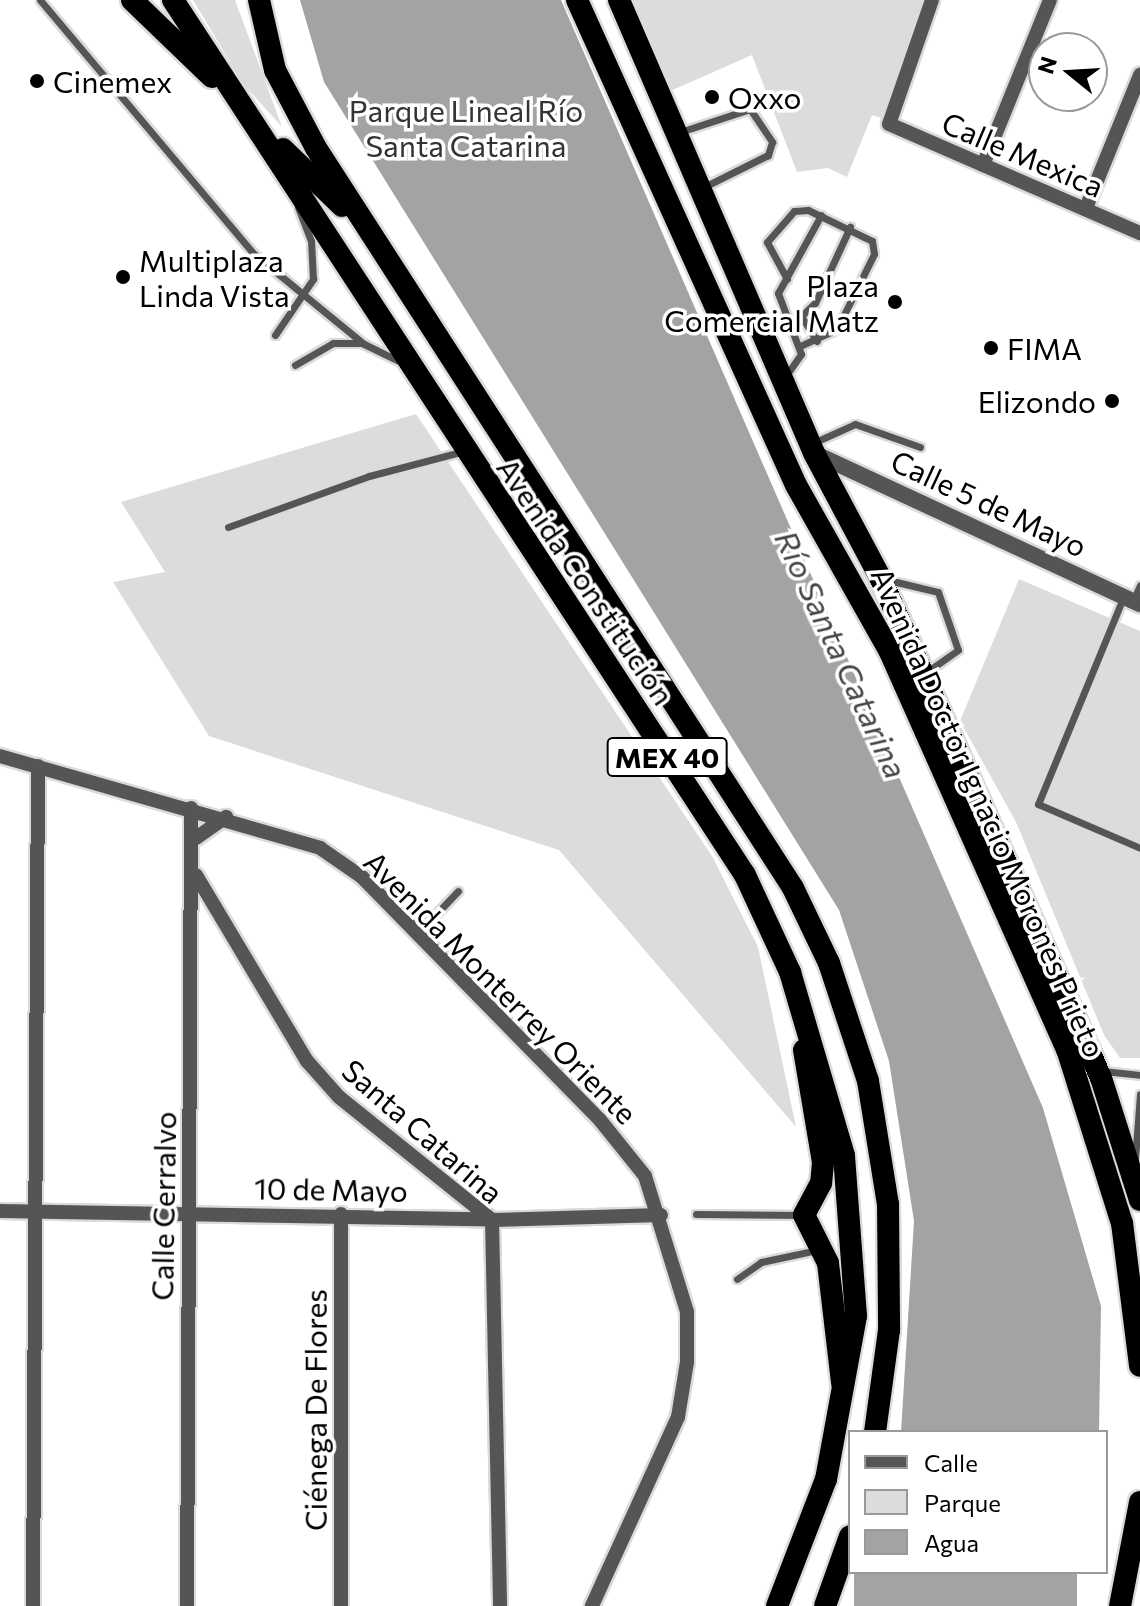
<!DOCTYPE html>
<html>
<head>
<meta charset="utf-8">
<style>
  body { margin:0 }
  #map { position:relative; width:1140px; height:1606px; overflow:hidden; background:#fff; font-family:Commissioner,sans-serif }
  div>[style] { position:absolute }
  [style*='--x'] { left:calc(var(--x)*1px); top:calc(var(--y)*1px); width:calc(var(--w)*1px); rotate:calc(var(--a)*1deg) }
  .green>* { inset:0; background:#dcdcdc }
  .water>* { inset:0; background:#a3a3a3; transform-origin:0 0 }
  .roads { filter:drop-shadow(2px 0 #dbdbdb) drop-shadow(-2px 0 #dbdbdb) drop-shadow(0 2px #dbdbdb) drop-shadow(0 -2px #dbdbdb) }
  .service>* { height:7px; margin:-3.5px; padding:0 3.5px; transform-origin:3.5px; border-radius:3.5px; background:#555 }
  .minor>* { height:14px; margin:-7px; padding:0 7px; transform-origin:7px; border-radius:7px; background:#555 }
  .tertiary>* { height:16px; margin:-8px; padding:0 8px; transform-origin:8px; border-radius:8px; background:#555 }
  .trunk>* { height:22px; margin:-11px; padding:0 11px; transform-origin:11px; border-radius:11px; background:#000 }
  .dots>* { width:22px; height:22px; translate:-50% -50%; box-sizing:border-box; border:4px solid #fff; border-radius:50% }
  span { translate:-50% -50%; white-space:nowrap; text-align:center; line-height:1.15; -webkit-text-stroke:7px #fff; paint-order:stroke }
  .shield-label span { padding:2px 6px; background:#fff; border:2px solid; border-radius:6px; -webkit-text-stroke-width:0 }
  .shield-label { font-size:28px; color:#000; font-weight:700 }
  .poi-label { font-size:30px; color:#000 }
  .left { translate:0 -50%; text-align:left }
  .right { translate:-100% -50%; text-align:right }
  .park-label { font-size:30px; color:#333 }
  .street-label { font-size:30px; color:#000 }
  .water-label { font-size:32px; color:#444; font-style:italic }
  .legend { position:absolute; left:848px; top:1430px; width:260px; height:144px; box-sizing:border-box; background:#fff; border:2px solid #999; margin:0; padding:10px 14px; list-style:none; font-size:24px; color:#000 }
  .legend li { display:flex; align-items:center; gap:16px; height:40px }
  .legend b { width:40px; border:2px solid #999 }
  .north { position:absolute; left:1028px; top:32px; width:80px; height:80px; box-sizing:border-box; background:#fff; border:2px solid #999; border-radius:50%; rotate:288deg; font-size:22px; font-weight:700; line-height:32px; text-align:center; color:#000 }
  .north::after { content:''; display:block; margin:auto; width:28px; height:36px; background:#000; clip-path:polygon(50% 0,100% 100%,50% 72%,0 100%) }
</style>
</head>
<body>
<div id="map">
  <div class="green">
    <i style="clip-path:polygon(193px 0,235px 0,282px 127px,244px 85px)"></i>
    <i style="clip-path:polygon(619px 0,932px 0,887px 120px,872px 115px,847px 177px,828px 168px,797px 172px,752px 55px,659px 96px)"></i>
    <i style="clip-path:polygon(416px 414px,712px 856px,758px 947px,796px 1127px,559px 850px,209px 736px,113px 582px,165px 572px,121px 502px)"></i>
    <i style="clip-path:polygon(1019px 579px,1140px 631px,1140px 1058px,1120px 1058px,1104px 1035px,1016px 822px,960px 721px)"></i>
  </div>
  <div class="water">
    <i style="clip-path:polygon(300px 0,561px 0,1043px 1108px,1101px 1306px,1099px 1432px,901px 1432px,914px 1221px,889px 1061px,839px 910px,324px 82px)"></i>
    <i style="left:854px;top:1572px;width:223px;height:36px"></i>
  </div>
  <div class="roads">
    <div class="service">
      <i style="--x:40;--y:0;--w:332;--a:49.9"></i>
      <i style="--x:254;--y:254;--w:142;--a:39.3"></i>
      <i style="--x:364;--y:344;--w:43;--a:26"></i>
      <i style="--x:680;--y:132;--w:74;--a:-18.2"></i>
      <i style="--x:750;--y:109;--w:40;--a:56"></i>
      <i style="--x:772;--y:142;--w:14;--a:107"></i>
      <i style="--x:768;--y:155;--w:72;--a:153.4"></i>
      <i style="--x:787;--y:279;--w:42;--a:-118.4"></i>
      <i style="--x:767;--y:242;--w:41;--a:-48.9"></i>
      <i style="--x:794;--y:211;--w:14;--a:-4"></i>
      <i style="--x:808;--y:210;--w:71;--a:25.8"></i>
      <i style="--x:872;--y:241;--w:13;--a:81"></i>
      <i style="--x:874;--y:254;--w:84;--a:116.3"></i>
      <i style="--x:837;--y:329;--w:41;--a:155.3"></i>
      <i style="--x:803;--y:319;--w:26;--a:58"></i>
      <i style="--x:791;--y:326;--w:33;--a:-44"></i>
      <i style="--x:815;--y:303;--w:84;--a:-65.3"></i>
      <i style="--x:275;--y:335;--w:68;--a:-55.8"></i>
      <i style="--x:313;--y:279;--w:38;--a:-93"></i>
      <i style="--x:311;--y:241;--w:36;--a:-111"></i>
      <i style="--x:295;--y:365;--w:44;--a:-30.1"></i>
      <i style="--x:333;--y:343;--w:28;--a:0"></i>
      <i style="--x:785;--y:377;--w:28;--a:-55"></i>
      <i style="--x:801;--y:354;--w:65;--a:-110.7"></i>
      <i style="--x:778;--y:293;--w:89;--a:-61.1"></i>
      <i style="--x:813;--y:443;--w:46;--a:-24.3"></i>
      <i style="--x:855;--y:424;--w:69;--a:19.5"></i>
      <i style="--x:228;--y:527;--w:150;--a:-19.9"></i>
      <i style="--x:369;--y:476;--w:98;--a:-14.7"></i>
      <i style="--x:888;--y:580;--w:51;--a:13.5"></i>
      <i style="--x:938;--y:592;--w:61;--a:71"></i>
      <i style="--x:958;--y:650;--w:39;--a:145"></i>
      <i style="--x:1123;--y:598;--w:223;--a:112.4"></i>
      <i style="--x:1038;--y:804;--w:111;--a:23.3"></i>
      <i style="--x:1133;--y:601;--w:17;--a:-66"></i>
      <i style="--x:418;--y:933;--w:58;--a:-46.4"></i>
      <i style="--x:1103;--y:1071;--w:37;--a:6"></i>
      <i style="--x:1135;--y:1159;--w:65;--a:-85.6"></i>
      <i style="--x:696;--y:1214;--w:106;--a:0.5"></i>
      <i style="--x:737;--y:1279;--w:29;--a:-35"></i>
      <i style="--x:761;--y:1262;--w:57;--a:-12.1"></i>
    </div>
    <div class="minor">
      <i style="--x:932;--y:0;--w:131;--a:109.1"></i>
      <i style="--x:889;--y:124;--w:274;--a:23.5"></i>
      <i style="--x:983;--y:165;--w:178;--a:-67.9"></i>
      <i style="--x:1086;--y:208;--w:144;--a:-67.9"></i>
      <i style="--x:0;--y:756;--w:333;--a:16"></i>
      <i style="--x:320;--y:848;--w:51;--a:34.6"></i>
      <i style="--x:362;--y:877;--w:340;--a:45.6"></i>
      <i style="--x:600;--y:1120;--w:72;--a:51.2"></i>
      <i style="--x:645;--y:1176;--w:142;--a:72.8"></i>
      <i style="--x:687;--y:1312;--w:50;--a:90"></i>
      <i style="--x:687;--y:1362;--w:56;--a:99.3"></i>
      <i style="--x:678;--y:1417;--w:208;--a:114.5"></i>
      <i style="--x:196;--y:838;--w:37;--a:-35"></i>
      <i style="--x:196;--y:875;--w:217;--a:59.2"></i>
      <i style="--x:307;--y:1061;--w:48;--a:48.4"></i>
      <i style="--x:339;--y:1097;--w:196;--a:38.8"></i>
      <i style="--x:492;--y:1220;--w:386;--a:88.8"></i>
      <i style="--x:0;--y:1211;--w:492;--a:1"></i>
      <i style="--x:492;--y:1220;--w:169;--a:-1.7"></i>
      <i style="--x:341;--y:1214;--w:392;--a:90"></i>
      <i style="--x:33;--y:1606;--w:840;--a:-89.66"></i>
      <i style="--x:187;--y:1606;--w:798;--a:-89.71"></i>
    </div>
    <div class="tertiary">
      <i style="--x:814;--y:453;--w:359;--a:24.9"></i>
    </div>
    <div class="trunk">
      <i style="--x:132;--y:0;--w:111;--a:43.9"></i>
      <i style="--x:173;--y:0;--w:1045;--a:56.83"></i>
      <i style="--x:745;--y:875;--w:107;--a:65.1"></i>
      <i style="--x:790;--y:972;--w:192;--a:73.6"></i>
      <i style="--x:844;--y:1156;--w:160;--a:85.7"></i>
      <i style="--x:856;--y:1316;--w:166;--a:100.4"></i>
      <i style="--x:826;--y:1479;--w:136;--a:111.1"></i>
      <i style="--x:259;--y:0;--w:72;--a:77.1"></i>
      <i style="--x:275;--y:70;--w:88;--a:62.3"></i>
      <i style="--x:316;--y:148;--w:880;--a:57.19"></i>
      <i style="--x:793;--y:888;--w:83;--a:64.4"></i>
      <i style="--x:829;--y:963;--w:124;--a:71.7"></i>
      <i style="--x:868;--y:1081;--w:125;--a:80.8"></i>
      <i style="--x:888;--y:1204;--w:126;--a:89.5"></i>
      <i style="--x:889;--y:1330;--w:103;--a:97.8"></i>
      <i style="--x:577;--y:0;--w:532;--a:65.7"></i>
      <i style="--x:796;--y:485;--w:192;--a:60.6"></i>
      <i style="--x:890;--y:652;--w:435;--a:66"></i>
      <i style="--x:1067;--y:1049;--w:182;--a:72.5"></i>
      <i style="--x:1122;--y:1223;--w:144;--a:82.8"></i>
      <i style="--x:619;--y:0;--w:493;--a:66.7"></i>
      <i style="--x:814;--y:453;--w:143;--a:62"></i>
      <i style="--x:881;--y:579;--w:545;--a:66.21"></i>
      <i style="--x:1101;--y:1078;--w:128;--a:72.3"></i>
      <i style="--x:283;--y:149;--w:82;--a:44"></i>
      <i style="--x:804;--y:1050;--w:114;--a:80.4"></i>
      <i style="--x:823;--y:1162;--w:21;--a:95"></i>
      <i style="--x:821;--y:1183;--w:36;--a:118"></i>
      <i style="--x:804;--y:1215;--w:54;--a:63.4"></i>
      <i style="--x:828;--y:1263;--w:121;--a:83.3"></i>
      <i style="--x:825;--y:1606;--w:74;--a:-70.3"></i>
      <i style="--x:1120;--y:1606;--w:106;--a:-79.1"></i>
    </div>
  </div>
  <div class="dots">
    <i style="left:37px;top:81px;background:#000"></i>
    <i style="left:712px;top:97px;background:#000"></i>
    <i style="left:123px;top:277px;background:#000"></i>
    <i style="left:895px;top:302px;background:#000"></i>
    <i style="left:991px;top:348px;background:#000"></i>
    <i style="left:1112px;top:401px;background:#000"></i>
  </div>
  <div class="shield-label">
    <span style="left:667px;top:757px">MEX 40</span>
  </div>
  <div class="poi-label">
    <span class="left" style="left:53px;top:81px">Cinemex</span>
    <span class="left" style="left:728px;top:97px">Oxxo</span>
    <span class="left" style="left:139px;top:277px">Multiplaza<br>Linda Vista</span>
    <span class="right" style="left:879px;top:302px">Plaza<br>Comercial Matz</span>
    <span class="left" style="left:1007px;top:348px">FIMA</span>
    <span class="right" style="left:1096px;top:401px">Elizondo</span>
  </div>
  <div class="park-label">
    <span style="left:466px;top:127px">Parque Lineal Río<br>Santa Catarina</span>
  </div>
  <div class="street-label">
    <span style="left:1023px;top:154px;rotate:23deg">Calle Mexica</span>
    <span style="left:989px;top:503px;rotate:25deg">Calle 5 de Mayo</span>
    <span style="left:586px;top:581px;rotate:56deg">Avenida Constitución</span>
    <span style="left:989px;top:812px;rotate:66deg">Avenida Doctor Ignacio Morones Prieto</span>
    <span style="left:501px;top:987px;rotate:45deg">Avenida Monterrey Oriente</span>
    <span style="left:423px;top:1131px;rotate:41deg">Santa Catarina</span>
    <span style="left:331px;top:1189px;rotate:1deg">10 de Mayo</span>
    <span style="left:163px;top:1206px;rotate:-89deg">Calle Cerralvo</span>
    <span style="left:315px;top:1410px;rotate:-90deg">Ciénega De Flores</span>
  </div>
  <div class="water-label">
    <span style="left:842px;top:654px;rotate:65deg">Río Santa Catarina</span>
  </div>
  <ul class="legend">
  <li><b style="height:10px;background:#555"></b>Calle</li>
  <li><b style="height:22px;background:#dcdcdc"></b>Parque</li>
  <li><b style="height:22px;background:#a3a3a3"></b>Agua</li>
  </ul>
  <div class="north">N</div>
</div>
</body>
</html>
